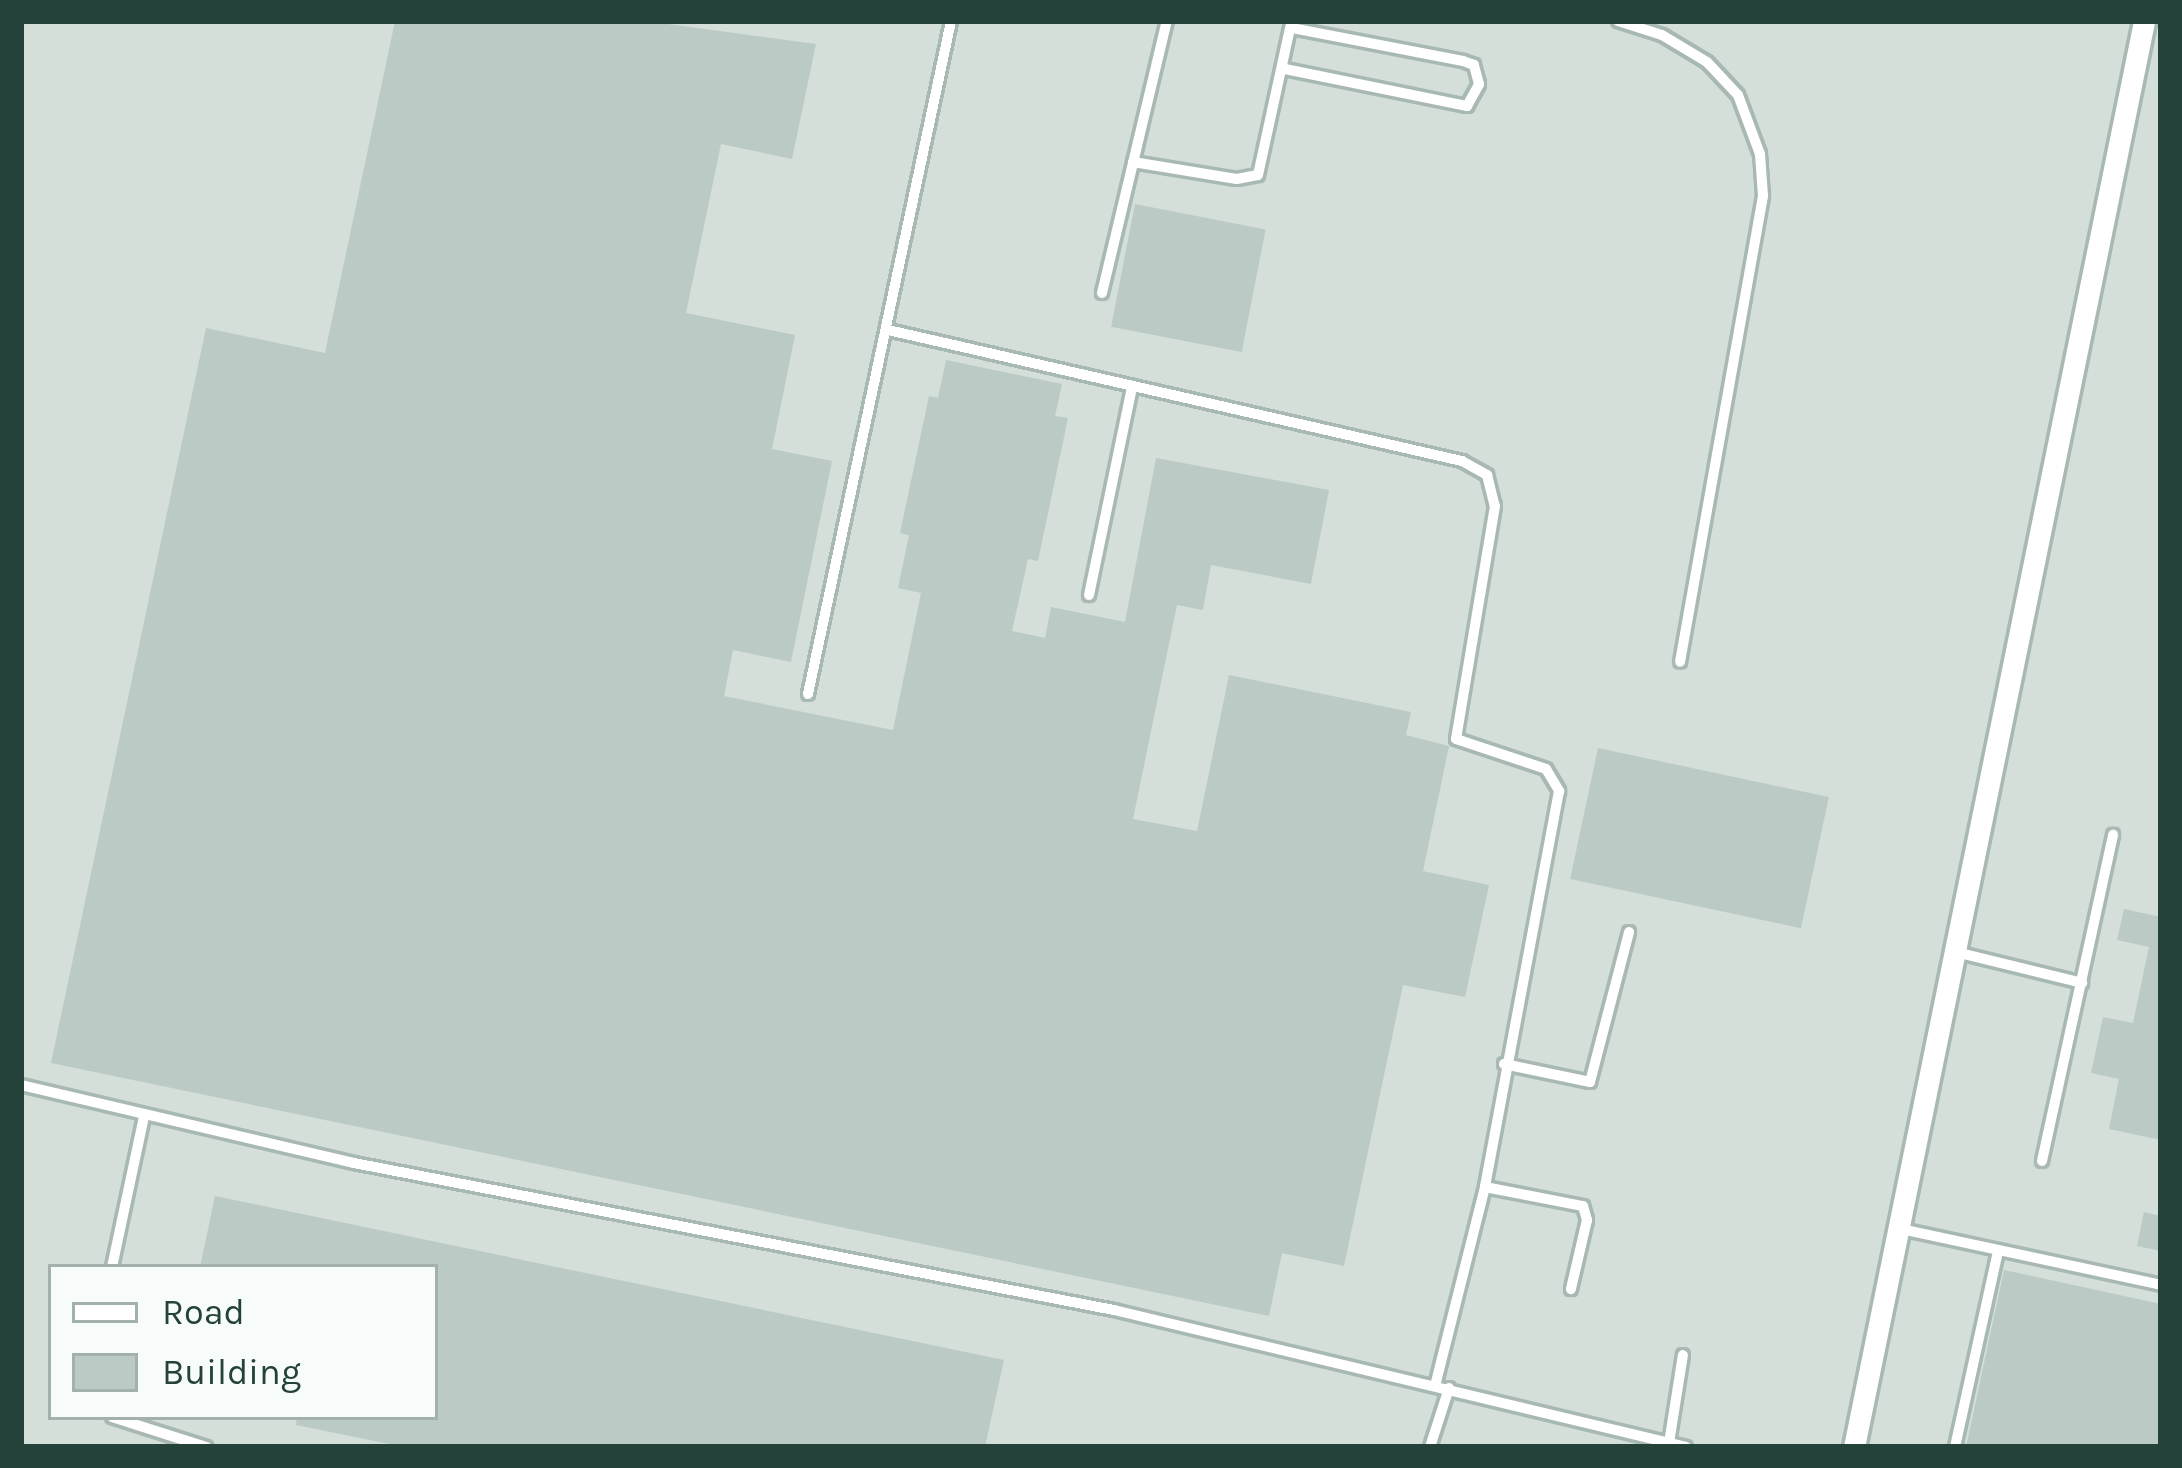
<!DOCTYPE html>
<html>
<head>
<meta charset="utf-8">
<style>
  body { margin:0 }
  #map { position:relative; width:2182px; height:1468px; overflow:hidden; background:#e6efeb; font-family:Karla,sans-serif }
  div>[style] { position:absolute }
  [style*='--x'] { left:calc(var(--x)*1px); top:calc(var(--y)*1px); width:calc(var(--w)*1px); rotate:calc(var(--a)*1deg) }
  .built>* { inset:0; background:#d4dfda }
  .building>* { inset:0; background:#bbcac4; transform-origin:0 0 }
  .roads { filter:drop-shadow(3px 0 #a8b8b2) drop-shadow(-3px 0 #a8b8b2) drop-shadow(0 3px #a8b8b2) drop-shadow(0 -3px #a8b8b2) }
  .lane>* { height:10px; margin:-5px; padding:0 5px; transform-origin:5px; border-radius:5px; background:#fff }
  .street>* { height:21px; margin:-10.5px; padding:0 10.5px; transform-origin:10.5px; border-radius:10.5px; background:#fff }
  span { translate:-50% -50%; white-space:nowrap; text-align:center; line-height:1.15; -webkit-text-stroke:9px #f7fbf9; paint-order:stroke }
  .frame { position:absolute; inset:0; border:24px solid #24423a; pointer-events:none }
  .legend { position:absolute; left:48px; top:1264px; width:390px; height:156px; box-sizing:border-box; background:#f7fbf9; border:3px solid #a3b1ad; margin:0; padding:15px 21px; list-style:none; font-size:36px; color:#24423a }
  .legend li { display:flex; align-items:center; gap:24px; height:60px }
  .legend b { width:60px; border:3px solid #a3b1ad }
</style>
</head>
<body>
<div id="map">
  <div class="built">
    <i style="clip-path:polygon(evenodd,21px 21px,2161px 21px,2161px 1447px,21px 1447px,21px 21px,51px 1267px,435px 1267px,435px 1417px,51px 1417px,51px 1267px)"></i>
  </div>
  <div class="building">
    <i style="clip-path:polygon(395px 21px,646px 21px,816px 44px,792px 159px,721px 144px,686px 313px,795px 335px,772px 449px,832px 461px,791px 662px,733px 650px,724px 696px,893px 730px,921px 593px,898px 588px,909px 535px,900px 533px,929px 396px,938px 398px,946px 360px,1062px 384px,1055px 416px,1068px 418px,1038px 561px,1028px 559px,1012px 631px,1045px 638px,1051px 607px,1125px 622px,1156px 458px,1329px 490px,1311px 584px,1211px 565px,1203px 610px,1177px 605px,1133px 819px,1197px 831px,1229px 675px,1411px 712px,1406px 735px,1449px 746px,1423px 871px,1489px 885px,1465px 997px,1403px 985px,1344px 1266px,1282px 1253px,1269px 1316px,51px 1063px,206px 328px,325px 353px)"></i>
    <i style="left:1135px;top:204px;width:133px;height:125px;rotate:11deg"></i>
    <i style="left:1598px;top:748px;width:236px;height:134px;rotate:12deg"></i>
    <i style="clip-path:polygon(2124px 909px,2161px 917px,2161px 1140px,2109px 1129px,2119px 1079px,2091px 1073px,2103px 1017px,2133px 1023px,2149px 947px,2117px 940px)"></i>
    <i style="clip-path:polygon(215px 1196px,1004px 1360px,985px 1447px,404px 1447px,296px 1425px,297px 1417px,435px 1417px,435px 1267px,200px 1267px)"></i>
    <i style="clip-path:polygon(2144px 1212px,2161px 1216px,2161px 1251px,2137px 1246px)"></i>
    <i style="clip-path:polygon(2004px 1270px,2161px 1304px,2161px 1447px,1966px 1447px)"></i>
  </div>
  <div class="roads">
    <div class="lane">
      <i style="--x:1618;--y:21;--w:46;--a:17.7"></i>
      <i style="--x:1662;--y:35;--w:52;--a:31"></i>
      <i style="--x:1707;--y:62;--w:45;--a:46.8"></i>
      <i style="--x:1738;--y:95;--w:63;--a:69.6"></i>
      <i style="--x:1760;--y:154;--w:42;--a:85.9"></i>
      <i style="--x:1763;--y:196;--w:473;--a:100.1"></i>
      <i style="--x:1285;--y:69;--w:186;--a:11.5"></i>
      <i style="--x:1467;--y:106;--w:25;--a:-61"></i>
      <i style="--x:1479;--y:84;--w:20;--a:-105"></i>
      <i style="--x:1474;--y:65;--w:12;--a:-160"></i>
      <i style="--x:1463;--y:61;--w:175;--a:-169.1"></i>
      <i style="--x:1133;--y:162;--w:105;--a:9.3"></i>
      <i style="--x:1237;--y:179;--w:21;--a:-11"></i>
      <i style="--x:1258;--y:175;--w:155;--a:-77.7"></i>
      <i style="--x:1102;--y:293;--w:280;--a:-76.6"></i>
      <i style="--x:888;--y:330;--w:589;--a:12.86"></i>
      <i style="--x:1462;--y:461;--w:29;--a:29"></i>
      <i style="--x:1487;--y:475;--w:32;--a:76"></i>
      <i style="--x:1495;--y:506;--w:236;--a:99.5"></i>
      <i style="--x:1456;--y:739;--w:95;--a:18.4"></i>
      <i style="--x:1546;--y:769;--w:26;--a:59"></i>
      <i style="--x:1559;--y:791;--w:403;--a:100.6"></i>
      <i style="--x:1485;--y:1187;--w:205;--a:104.1"></i>
      <i style="--x:1089;--y:595;--w:211;--a:-78.3"></i>
      <i style="--x:808;--y:694;--w:688;--a:-78"></i>
      <i style="--x:1956;--y:952;--w:130;--a:13.8"></i>
      <i style="--x:1504;--y:1064;--w:88;--a:11.8"></i>
      <i style="--x:1590;--y:1082;--w:155;--a:-75.4"></i>
      <i style="--x:21;--y:1085;--w:342;--a:13.2"></i>
      <i style="--x:354;--y:1163;--w:774;--a:10.95"></i>
      <i style="--x:1114;--y:1310;--w:588;--a:13.47"></i>
      <i style="--x:2042;--y:1161;--w:334;--a:-77.7"></i>
      <i style="--x:1485;--y:1187;--w:100;--a:11"></i>
      <i style="--x:1583;--y:1206;--w:15;--a:74"></i>
      <i style="--x:1587;--y:1220;--w:71;--a:103.1"></i>
      <i style="--x:1896;--y:1228;--w:271;--a:12.1"></i>
      <i style="--x:112;--y:1267;--w:153;--a:-78"></i>
      <i style="--x:112;--y:1417;--w:99;--a:17.7"></i>
      <i style="--x:1669;--y:1443;--w:89;--a:-81"></i>
      <i style="--x:1430;--y:1447;--w:62;--a:-72.1"></i>
      <i style="--x:1955;--y:1447;--w:200;--a:-77.6"></i>
    </div>
    <div class="street">
      <i style="--x:1854;--y:1447;--w:1455;--a:-78.5"></i>
    </div>
  </div>
  <div class="frame"></div>
  <ul class="legend">
  <li><b style="height:15px;background:#fff"></b>Road</li>
  <li><b style="height:33px;background:#bbcac4"></b>Building</li>
  </ul>
</div>
</body>
</html>
